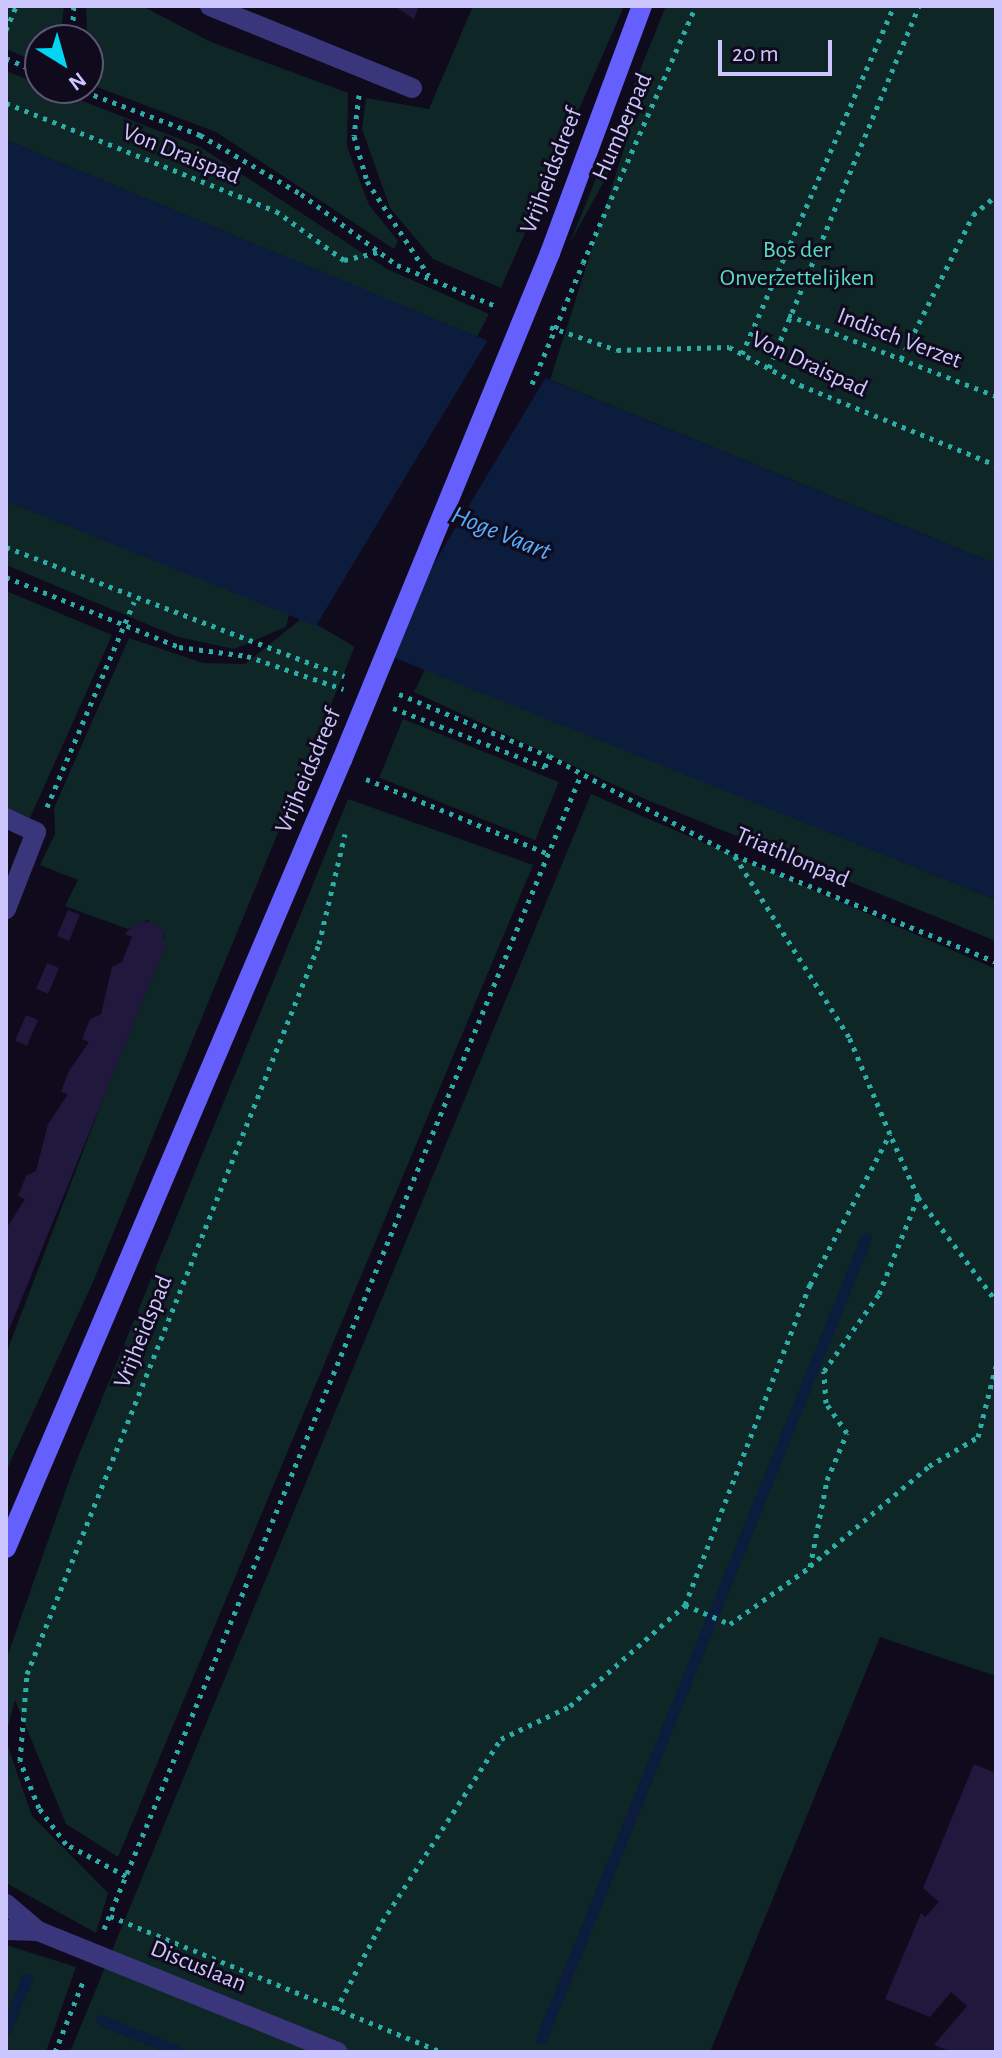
<!DOCTYPE html>
<html>
<head>
<meta charset="utf-8">
<style>
  body { margin:0 }
  #map { position:relative; width:1002px; height:2058px; overflow:hidden; background:#0f0b1d; font-family:"Alegreya Sans",sans-serif }
  div>[style] { position:absolute }
  [style*='--x'] { left:calc(var(--x)*1px); top:calc(var(--y)*1px); width:calc(var(--w)*1px); rotate:calc(var(--a)*1deg) }
  .green>* { inset:0; background:#0f2626; transform-origin:0 0 }
  .water>* { inset:0; background:#0b1c3c }
  .pier>* { inset:0; background:#0f0b1d; transform-origin:0 0 }
  .stream>* { height:11px; margin:-5.5px; padding:0 5.5px; transform-origin:5.5px; border-radius:5.5px; background:#0b1c3c }
  .building>* { inset:0; background:#20183d; transform-origin:0 0 }
  .path>* { height:5px; margin-top:-2.5px; transform-origin:0; background:repeating-linear-gradient(90deg,#2dada7 0 4px,transparent 0 10px) }
  .minor>* { height:20px; margin:-10px; padding:0 10px; transform-origin:10px; border-radius:10px; background:#3a367c }
  .secondary>* { height:20px; margin:-10px; padding:0 10px; transform-origin:10px; border-radius:10px; background:#655ffe }
  .path-bridge>* { height:5px; margin-top:-2.5px; transform-origin:0; background:repeating-linear-gradient(90deg,#2dada7 0 4px,transparent 0 10px) }
  .secondary-bridge>* { height:20px; margin:-10px; padding:0 10px; transform-origin:10px; border-radius:10px; background:#655ffe }
  span { translate:-50% -50%; white-space:nowrap; text-align:center; line-height:1.15; -webkit-text-stroke:6px #0f0b1d; paint-order:stroke }
  .street-label { font-size:24px; color:#cec7ff }
  .park-label { font-size:24px; color:#55ddbd }
  .water-label { font-size:26px; color:#56aefe; font-style:italic }
  .frame { position:absolute; inset:0; border:8px solid #cec7ff; pointer-events:none }
  .north { position:absolute; left:24px; top:24px; width:80px; height:80px; box-sizing:border-box; background:#0f0b1d; border:2px solid #5b5677; border-radius:50%; rotate:143deg; font-size:22px; font-weight:700; line-height:32px; text-align:center; color:#cec7ff }
  .north::after { content:''; display:block; margin:auto; width:28px; height:36px; background:#01d5f1; clip-path:polygon(50% 0,100% 100%,50% 72%,0 100%) }
  .scale { position:absolute; left:718px; top:40px; width:114px; height:36px; box-sizing:border-box; border:4px solid #cec7ff; border-top:0; padding-left:10px; font-size:24px; line-height:28px; white-space:nowrap; color:#cec7ff; -webkit-text-stroke:6px #0f0b1d; paint-order:stroke }
</style>
</head>
<body>
<div id="map">
  <div class="green">
    <i style="clip-path:polygon(6px 6px,64px 6px,60px 40px,40px 40px,40px 63px,6px 49px)"></i>
    <i style="clip-path:polygon(86px 6px,142px 6px,211px 42px,348px 93px,347px 147px,369px 205px,398px 241px,394px 249px,216px 132px,89px 84px)"></i>
    <i style="clip-path:polygon(473px 6px,624px 6px,501px 288px,433px 259px,390px 208px,362px 129px,366px 98px,429px 109px)"></i>
    <i style="clip-path:polygon(666px 6px,996px 6px,996px 564px,550px 380px,627px 139px,569px 245px)"></i>
    <i style="clip-path:polygon(6px 71px,200px 147px,387px 269px,489px 314px,477px 337px,6px 140px)"></i>
    <i style="clip-path:polygon(6px 498px,289px 614px,286px 627px,234px 649px,178px 637px,6px 565px)"></i>
    <i style="clip-path:polygon(6px 591px,112px 635px,30px 818px,6px 807px)"></i>
    <i style="clip-path:polygon(301px 619px,357px 641px,93px 1282px,6px 1471px,6px 1354px,165px 936px,148px 920px,128px 929px,65px 906px,78px 880px,40px 865px,55px 834px,54px 808px,129px 638px,203px 663px,245px 664px)"></i>
    <i style="clip-path:polygon(426px 668px,996px 900px,996px 941px,645px 799px,414px 692px)"></i>
    <i style="left:403px;top:719px;width:168px;height:63px;rotate:22deg"></i>
    <i style="clip-path:polygon(591px 794px,996px 969px,996px 1676px,880px 1637px,710px 2052px,70px 2052px)"></i>
    <i style="clip-path:polygon(348px 799px,533px 865px,118px 1857px,66px 1824px,15px 1700px,6px 1734px,6px 1660px,74px 1467px)"></i>
    <i style="clip-path:polygon(6px 1741px,32px 1816px,108px 1893px,96px 1933px,6px 1883px)"></i>
    <i style="clip-path:polygon(6px 1945px,76px 1967px,46px 2052px,6px 2052px)"></i>
  </div>
  <div class="water">
    <i style="clip-path:polygon(6px 140px,486px 340px,523px 369px,996px 564px,996px 900px,6px 501px)"></i>
  </div>
  <div class="pier">
    <i style="left:489px;top:338px;width:69px;height:334px;rotate:31deg"></i>
  </div>
  <div class="stream">
    <i style="--x:101;--y:2020;--w:84;--a:22.3"></i>
    <i style="--x:6;--y:2029;--w:55;--a:-67.6"></i>
    <i style="--x:541;--y:2039;--w:864;--a:-67.92"></i>
  </div>
  <div class="building">
    <i style="clip-path:polygon(394px 6px,419px 6px,414px 19px)"></i>
    <i style="left:68px;top:910px;width:13px;height:28px;rotate:23deg"></i>
    <i style="clip-path:polygon(152px 921px,163px 931px,165px 947px,6px 1337px,6px 1229px,25px 1199px,18px 1196px,26px 1176px,36px 1171px,48px 1124px,68px 1094px,61px 1092px,69px 1071px,89px 1042px,82px 1039px,90px 1019px,101px 1014px,112px 967px,122px 962px,132px 937px,125px 934px,135px 923px)"></i>
    <i style="left:47px;top:963px;width:13px;height:28px;rotate:23deg"></i>
    <i style="left:26px;top:1015px;width:13px;height:28px;rotate:23deg"></i>
    <i style="clip-path:polygon(974px 1764px,996px 1773px,996px 2052px,952px 2052px,934px 2045px,967px 2006px,951px 1992px,930px 2017px,885px 1999px,921px 1913px,925px 1917px,939px 1902px,923px 1888px)"></i>
  </div>
  <div class="path">
    <i style="--x:6;--y:30;--w:26;--a:-67"></i>
    <i style="--x:72;--y:40;--w:34;--a:-87"></i>
    <i style="--x:6;--y:58;--w:37;--a:24"></i>
    <i style="--x:75;--y:88;--w:134;--a:20.6"></i>
    <i style="--x:200;--y:135;--w:117;--a:30.3"></i>
    <i style="--x:301;--y:194;--w:119;--a:36.5"></i>
    <i style="--x:397;--y:265;--w:107;--a:22.5"></i>
    <i style="--x:359;--y:95;--w:41;--a:97"></i>
    <i style="--x:354;--y:136;--w:47;--a:73.9"></i>
    <i style="--x:367;--y:181;--w:113;--a:56.9"></i>
    <i style="--x:6;--y:103;--w:291;--a:21.8"></i>
    <i style="--x:276;--y:211;--w:84;--a:35.8"></i>
    <i style="--x:344;--y:260;--w:35;--a:-13"></i>
    <i style="--x:583;--y:263;--w:281;--a:-66.3"></i>
    <i style="--x:788;--y:315;--w:223;--a:21.3"></i>
    <i style="--x:550;--y:327;--w:71;--a:18.9"></i>
    <i style="--x:617;--y:350;--w:112;--a:-1.5"></i>
    <i style="--x:729;--y:347;--w:81;--a:28.2"></i>
    <i style="--x:800;--y:385;--w:212;--a:22.2"></i>
    <i style="--x:742;--y:354;--w:380;--a:-66.4"></i>
    <i style="--x:901;--y:359;--w:161;--a:-63.4"></i>
    <i style="--x:973;--y:215;--w:30;--a:-40"></i>
    <i style="--x:769;--y:368;--w:392;--a:-67.5"></i>
    <i style="--x:6;--y:547;--w:362;--a:20.9"></i>
    <i style="--x:6;--y:577;--w:187;--a:22"></i>
    <i style="--x:179;--y:647;--w:69;--a:7.5"></i>
    <i style="--x:247;--y:656;--w:102;--a:19"></i>
    <i style="--x:399;--y:694;--w:162;--a:22.5"></i>
    <i style="--x:549;--y:756;--w:210;--a:28.2"></i>
    <i style="--x:734;--y:855;--w:283;--a:22.2"></i>
    <i style="--x:393;--y:708;--w:163;--a:21.2"></i>
    <i style="--x:545;--y:767;--w:12;--a:-70"></i>
    <i style="--x:366;--y:779;--w:195;--a:22.3"></i>
    <i style="--x:47;--y:807;--w:223;--a:-67"></i>
    <i style="--x:918;--y:1197;--w:130;--a:53.1"></i>
    <i style="--x:810;--y:1566;--w:155;--a:-40"></i>
    <i style="--x:929;--y:1466;--w:57;--a:-30.6"></i>
    <i style="--x:978;--y:1437;--w:73;--a:-75.8"></i>
    <i style="--x:685;--y:1605;--w:49;--a:22.9"></i>
    <i style="--x:730;--y:1624;--w:98;--a:-35.5"></i>
    <i style="--x:810;--y:1567;--w:89;--a:-78.9"></i>
    <i style="--x:827;--y:1480;--w:51;--a:-66.9"></i>
    <i style="--x:847;--y:1433;--w:37;--a:-125"></i>
    <i style="--x:826;--y:1403;--w:32;--a:-94"></i>
    <i style="--x:824;--y:1371;--w:95;--a:-54.5"></i>
    <i style="--x:879;--y:1294;--w:105;--a:-68.1"></i>
    <i style="--x:918;--y:1197;--w:69;--a:-114"></i>
    <i style="--x:126;--y:1876;--w:68;--a:-151.9"></i>
    <i style="--x:66;--y:1844;--w:45;--a:-126.9"></i>
    <i style="--x:39;--y:1808;--w:51;--a:-112"></i>
    <i style="--x:20;--y:1761;--w:87;--a:-85.4"></i>
    <i style="--x:27;--y:1674;--w:786;--a:-68.2"></i>
    <i style="--x:319;--y:944;--w:113;--a:-76.7"></i>
    <i style="--x:110;--y:1916;--w:358;--a:22.3"></i>
    <i style="--x:104;--y:1929;--w:1246;--a:-67.55"></i>
    <i style="--x:336;--y:2010;--w:99;--a:-62.4"></i>
    <i style="--x:382;--y:1922;--w:218;--a:-57"></i>
    <i style="--x:501;--y:1739;--w:76;--a:-25.6"></i>
    <i style="--x:570;--y:1706;--w:153;--a:-41.3"></i>
    <i style="--x:685;--y:1605;--w:344;--a:-68.7"></i>
    <i style="--x:810;--y:1285;--w:171;--a:-62.1"></i>
    <i style="--x:890;--y:1134;--w:105;--a:-112.9"></i>
    <i style="--x:849;--y:1037;--w:215;--a:-122.3"></i>
    <i style="--x:55;--y:2052;--w:79;--a:-68.3"></i>
  </div>
  <div class="minor">
    <i style="--x:210;--y:6;--w:218;--a:22.1"></i>
    <i style="--x:6;--y:818;--w:33;--a:25"></i>
    <i style="--x:36;--y:832;--w:83;--a:111.3"></i>
    <i style="--x:6;--y:1904;--w:42;--a:40.2"></i>
    <i style="--x:6;--y:1930;--w:32;--a:2"></i>
    <i style="--x:38;--y:1931;--w:323;--a:22"></i>
  </div>
  <div class="secondary">
    <i style="--x:550;--y:253;--w:264;--a:-69.6"></i>
    <i style="--x:6;--y:1548;--w:857;--a:-66.91"></i>
  </div>
  <div class="path-bridge">
    <i style="--x:532;--y:384;--w:131;--a:-67.1"></i>
  </div>
  <div class="secondary-bridge">
    <i style="--x:342;--y:760;--w:548;--a:-67.69"></i>
  </div>
  <div class="street-label">
    <span style="left:623px;top:127px;rotate:-66deg">Humberpad</span>
    <span style="left:181px;top:155px;rotate:22deg">Von Draispad</span>
    <span style="left:552px;top:171px;rotate:-69deg">Vrijheidsdreef</span>
    <span style="left:899px;top:339px;rotate:21deg">Indisch Verzet</span>
    <span style="left:809px;top:365px;rotate:25deg">Von Draispad</span>
    <span style="left:309px;top:771px;rotate:-67deg">Vrijheidsdreef</span>
    <span style="left:792px;top:858px;rotate:23deg">Triathlonpad</span>
    <span style="left:144px;top:1332px;rotate:-68deg">Vrijheidspad</span>
    <span style="left:198px;top:1967px;rotate:22deg">Discuslaan</span>
  </div>
  <div class="park-label">
    <span style="left:797px;top:265px">Bos der<br>Onverzettelijken</span>
  </div>
  <div class="water-label">
    <span style="left:501px;top:534px;rotate:22deg">Hoge Vaart</span>
  </div>
  <div class="frame"></div>
  <div class="north">N</div>
  <div class="scale">20 m</div>
</div>
</body>
</html>
